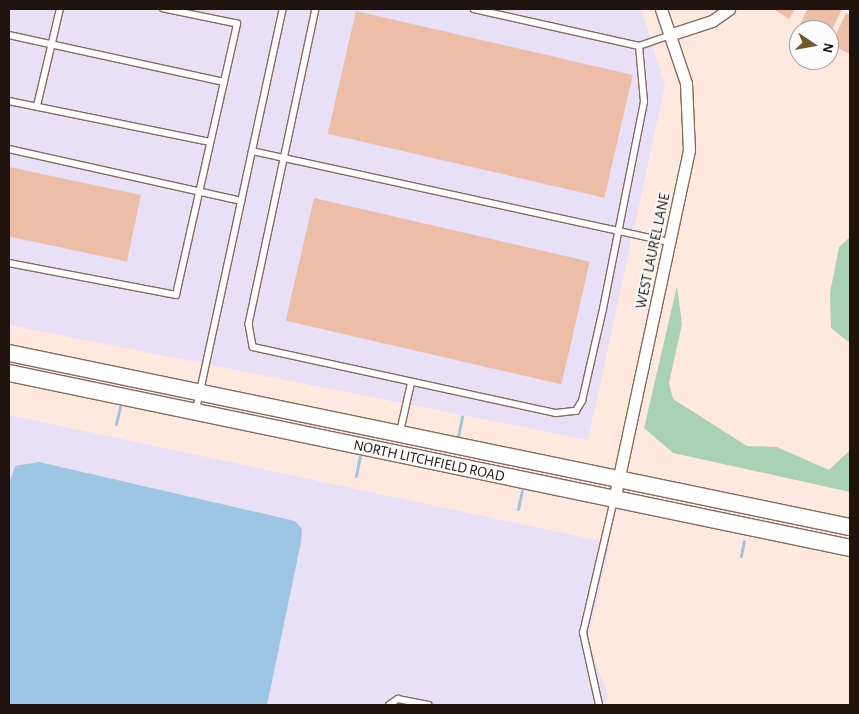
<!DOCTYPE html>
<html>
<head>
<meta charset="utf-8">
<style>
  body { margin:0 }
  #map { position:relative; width:859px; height:714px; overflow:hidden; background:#ffe9df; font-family:"Alegreya Sans",sans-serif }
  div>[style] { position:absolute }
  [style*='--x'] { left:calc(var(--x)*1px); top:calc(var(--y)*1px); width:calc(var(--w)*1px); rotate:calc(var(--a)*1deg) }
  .industrial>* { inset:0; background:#e8e0f6 }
  .green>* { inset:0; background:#a9d2b4 }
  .water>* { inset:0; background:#9cc6e3 }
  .stream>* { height:3px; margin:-1.5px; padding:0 1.5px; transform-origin:1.5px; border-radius:1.5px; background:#9cc6e3 }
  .building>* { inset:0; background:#ecbea8; transform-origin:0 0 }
  .roads { filter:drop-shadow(1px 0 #886a5b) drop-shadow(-1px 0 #886a5b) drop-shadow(0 1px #886a5b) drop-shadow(0 -1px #886a5b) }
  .lane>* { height:5.5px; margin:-2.75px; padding:0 2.75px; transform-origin:2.75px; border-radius:2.75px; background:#fff }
  .street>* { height:11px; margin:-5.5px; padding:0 5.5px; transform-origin:5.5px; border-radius:5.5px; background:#fff }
  .secondary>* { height:16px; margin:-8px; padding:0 8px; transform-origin:8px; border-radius:8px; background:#fff }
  span { translate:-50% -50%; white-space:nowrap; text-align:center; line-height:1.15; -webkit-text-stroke:4px #fcfcfc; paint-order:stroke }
  .street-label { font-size:15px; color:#1f130d }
  .frame { position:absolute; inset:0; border:10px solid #1f130d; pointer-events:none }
  .north { position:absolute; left:789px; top:20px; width:50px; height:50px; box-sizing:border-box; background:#fcfcfc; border:1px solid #a49f9c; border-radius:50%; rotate:102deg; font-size:14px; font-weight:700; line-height:20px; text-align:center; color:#1f130d }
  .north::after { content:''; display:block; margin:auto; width:18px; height:22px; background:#705a2a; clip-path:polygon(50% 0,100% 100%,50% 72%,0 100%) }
</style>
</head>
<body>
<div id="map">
  <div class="industrial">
    <i style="clip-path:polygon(9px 9px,641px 9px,665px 85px,588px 440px,9px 325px)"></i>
    <i style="clip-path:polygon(9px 415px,610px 543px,588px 641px,608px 695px,605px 705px,9px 705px)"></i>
  </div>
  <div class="green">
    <i style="clip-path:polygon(850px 237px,850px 343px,831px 328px,830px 293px,839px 247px)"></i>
    <i style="clip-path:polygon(677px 286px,682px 324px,669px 383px,673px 399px,747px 446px,777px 447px,829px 470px,850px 450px,850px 492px,673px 453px,644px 428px)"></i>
  </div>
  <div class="water">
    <i style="clip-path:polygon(39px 462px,295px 521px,302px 529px,301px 542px,267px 705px,9px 705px,9px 484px,15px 466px)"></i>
  </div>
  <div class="stream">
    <i style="--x:116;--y:424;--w:18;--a:-77"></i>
    <i style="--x:458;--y:437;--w:21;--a:-79"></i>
    <i style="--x:356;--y:476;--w:20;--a:-79"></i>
    <i style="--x:518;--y:509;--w:19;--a:-78"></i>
    <i style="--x:741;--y:556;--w:15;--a:-79"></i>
  </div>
  <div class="building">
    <i style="clip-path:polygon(773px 9px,795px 9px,789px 19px)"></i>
    <i style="clip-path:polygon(807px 9px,842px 9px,829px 36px,829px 30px,799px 27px)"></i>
    <i style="left:356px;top:11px;width:284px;height:126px;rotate:13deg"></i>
    <i style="clip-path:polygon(846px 13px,850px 15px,850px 54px,831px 45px)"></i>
    <i style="left:9px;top:167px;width:135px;height:68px;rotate:12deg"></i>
    <i style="left:314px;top:198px;width:283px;height:126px;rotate:13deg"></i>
  </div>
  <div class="roads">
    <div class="lane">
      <i style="--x:316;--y:9;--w:322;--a:102"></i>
      <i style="--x:249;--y:324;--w:23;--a:80"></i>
      <i style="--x:253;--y:347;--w:310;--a:12.3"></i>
      <i style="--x:556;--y:413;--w:20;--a:-6"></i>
      <i style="--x:576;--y:411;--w:12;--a:-59"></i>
      <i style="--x:582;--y:401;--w:94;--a:-77.1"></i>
      <i style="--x:603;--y:309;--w:211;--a:-78.8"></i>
      <i style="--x:644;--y:102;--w:56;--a:-95.1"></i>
      <i style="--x:474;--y:9;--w:169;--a:12.6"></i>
      <i style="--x:639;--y:46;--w:34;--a:-19"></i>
      <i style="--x:9;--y:35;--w:220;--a:12.3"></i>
      <i style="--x:9;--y:101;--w:205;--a:11.5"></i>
      <i style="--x:37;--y:106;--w:100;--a:-76.7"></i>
      <i style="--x:9;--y:149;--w:238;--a:12.6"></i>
      <i style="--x:252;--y:151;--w:428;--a:12.3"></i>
      <i style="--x:9;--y:263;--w:170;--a:10.8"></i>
      <i style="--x:176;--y:295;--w:278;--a:-77.3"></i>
      <i style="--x:237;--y:24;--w:75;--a:-168.4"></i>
      <i style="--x:196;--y:410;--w:410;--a:-77.8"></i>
      <i style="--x:400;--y:432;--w:50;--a:-77.3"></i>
      <i style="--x:389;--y:705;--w:11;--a:-34"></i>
      <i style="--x:398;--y:699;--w:31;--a:11"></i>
      <i style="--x:599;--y:705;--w:74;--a:-102.5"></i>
      <i style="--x:583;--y:633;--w:137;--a:-76.9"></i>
    </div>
    <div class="street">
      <i style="--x:672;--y:34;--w:42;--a:-18"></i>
      <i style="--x:712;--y:21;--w:21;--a:-35"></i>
      <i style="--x:614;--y:500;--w:358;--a:-77.9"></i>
      <i style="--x:689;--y:150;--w:67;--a:-92.6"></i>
      <i style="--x:686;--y:83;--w:78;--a:-108.7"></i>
    </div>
    <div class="secondary">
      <i style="--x:9;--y:353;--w:859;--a:11.69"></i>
      <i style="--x:9;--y:373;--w:859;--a:11.75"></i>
    </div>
  </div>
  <div class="street-label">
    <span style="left:653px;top:251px;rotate:-78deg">WEST LAUREL LANE</span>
    <span style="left:429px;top:461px;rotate:12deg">NORTH LITCHFIELD ROAD</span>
  </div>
  <div class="frame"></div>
  <div class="north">N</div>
</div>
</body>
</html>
